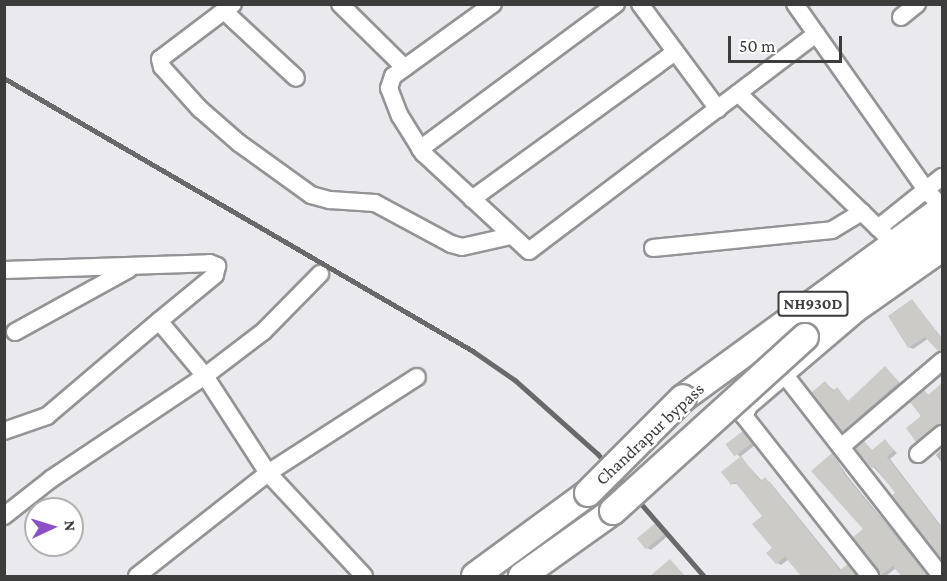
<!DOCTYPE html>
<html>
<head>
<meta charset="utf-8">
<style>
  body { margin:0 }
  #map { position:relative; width:947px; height:581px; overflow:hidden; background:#eaeaee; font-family:"Crimson Pro",serif }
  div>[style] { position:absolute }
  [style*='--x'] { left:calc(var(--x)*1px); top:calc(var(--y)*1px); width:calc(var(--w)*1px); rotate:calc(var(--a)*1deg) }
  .shadow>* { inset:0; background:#0003 }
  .building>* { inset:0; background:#cdcbc8; transform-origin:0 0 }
  .roads { filter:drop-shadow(2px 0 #949497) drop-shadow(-2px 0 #949497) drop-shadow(0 2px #949497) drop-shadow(0 -2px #949497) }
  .minor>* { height:16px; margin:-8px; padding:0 8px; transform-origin:8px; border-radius:8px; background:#fff }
  .highway>* { height:26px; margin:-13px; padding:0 13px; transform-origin:13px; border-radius:13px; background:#fff }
  .rail>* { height:4.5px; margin:-2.25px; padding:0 2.25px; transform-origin:2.25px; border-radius:2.25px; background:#69696b }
  .bridges { filter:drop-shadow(2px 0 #949497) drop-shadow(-2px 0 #949497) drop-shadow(0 2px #949497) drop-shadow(0 -2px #949497) }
  .highway-bridge>* { height:26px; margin:-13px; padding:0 13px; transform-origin:13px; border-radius:13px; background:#fff }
  span { translate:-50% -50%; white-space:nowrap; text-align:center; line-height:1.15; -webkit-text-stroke:4.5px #fff; paint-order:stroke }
  .shield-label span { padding:2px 4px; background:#fff; border:2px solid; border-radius:4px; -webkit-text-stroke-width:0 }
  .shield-label { font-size:16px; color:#3c3c3d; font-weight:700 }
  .street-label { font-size:18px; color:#3c3c3d }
  .frame { position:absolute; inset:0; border:6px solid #3c3c3d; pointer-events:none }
  .north { position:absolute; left:24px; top:497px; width:60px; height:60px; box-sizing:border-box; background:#fff; border:2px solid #b1b1b1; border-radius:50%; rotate:86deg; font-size:16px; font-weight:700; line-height:24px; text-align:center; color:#3c3c3d }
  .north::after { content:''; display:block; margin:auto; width:21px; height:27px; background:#8c4fc5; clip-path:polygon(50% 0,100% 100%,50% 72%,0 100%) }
  .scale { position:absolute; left:728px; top:36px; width:114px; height:27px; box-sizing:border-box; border:3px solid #3c3c3d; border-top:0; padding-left:8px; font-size:18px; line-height:21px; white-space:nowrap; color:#3c3c3d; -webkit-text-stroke:4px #fff; paint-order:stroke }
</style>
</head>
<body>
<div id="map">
  <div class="shadow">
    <i style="clip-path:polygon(912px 301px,942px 338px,942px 350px,929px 338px,913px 349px,909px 347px)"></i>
    <i style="clip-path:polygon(885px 368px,902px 385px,847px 433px,814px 393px,825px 383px,849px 402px)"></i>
    <i style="clip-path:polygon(942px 385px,942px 404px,938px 407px,942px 427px,921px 443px,917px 440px,924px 392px,929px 395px)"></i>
    <i style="clip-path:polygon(743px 433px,755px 445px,740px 457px,762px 481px,769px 481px,842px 571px,848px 566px,859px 576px,803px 576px,789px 559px,781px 565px,777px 563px,764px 516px,739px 484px,732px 484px,741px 458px,728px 445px)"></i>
    <i style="clip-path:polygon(885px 441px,897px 453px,890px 459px,942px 527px,942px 558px,894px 496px,897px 493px,857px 449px,864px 443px,873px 451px)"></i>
    <i style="clip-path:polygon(942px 449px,942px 463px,936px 455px)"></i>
    <i style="clip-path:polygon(833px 455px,848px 477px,929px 576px,903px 576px,896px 568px,886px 576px,881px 575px)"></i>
    <i style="clip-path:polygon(657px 524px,669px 535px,651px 550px,647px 548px)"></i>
  </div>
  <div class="building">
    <i style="clip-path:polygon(912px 299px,942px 339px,942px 351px,938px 351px,925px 337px,908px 348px,888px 316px)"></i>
    <i style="clip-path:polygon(885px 366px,899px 382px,842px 432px,812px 392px,825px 381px,833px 391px,837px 387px,848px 401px)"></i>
    <i style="clip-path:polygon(942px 383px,942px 424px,916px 442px,906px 428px,921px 416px,910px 402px,924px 390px,928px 395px)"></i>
    <i style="left:743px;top:431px;width:15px;height:22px;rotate:53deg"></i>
    <i style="clip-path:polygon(885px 439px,894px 451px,887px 457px,942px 528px,942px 561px,892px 495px,895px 493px,875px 466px,872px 468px,855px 449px,864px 441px,872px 450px)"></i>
    <i style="clip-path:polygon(832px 453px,844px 474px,928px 576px,901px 576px,893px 566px,880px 576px,853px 537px,863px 529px,811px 471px)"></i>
    <i style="clip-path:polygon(741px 456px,760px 481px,765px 477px,840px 570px,848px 564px,857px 576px,801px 576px,785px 557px,776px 564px,766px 553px,772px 548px,752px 524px,762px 516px,735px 482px,731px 485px,721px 472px)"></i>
    <i style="left:657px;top:522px;width:14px;height:26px;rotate:51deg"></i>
    <i style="clip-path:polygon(670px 559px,685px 576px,650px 576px)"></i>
  </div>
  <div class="roads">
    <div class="minor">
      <i style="--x:233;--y:4;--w:91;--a:143"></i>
      <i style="--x:160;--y:59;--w:8;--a:76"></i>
      <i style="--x:162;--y:67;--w:57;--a:47.9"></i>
      <i style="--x:200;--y:109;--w:52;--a:41.1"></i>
      <i style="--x:239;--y:143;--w:89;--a:35.8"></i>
      <i style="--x:311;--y:195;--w:20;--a:15"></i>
      <i style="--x:330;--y:200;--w:45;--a:3.8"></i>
      <i style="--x:375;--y:203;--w:86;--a:28.3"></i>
      <i style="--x:451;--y:244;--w:11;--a:15"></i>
      <i style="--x:462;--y:247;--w:50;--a:-12.7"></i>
      <i style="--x:340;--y:4;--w:91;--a:44.6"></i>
      <i style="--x:493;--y:4;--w:123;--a:144.2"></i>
      <i style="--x:393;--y:76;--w:13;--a:108"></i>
      <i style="--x:389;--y:88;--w:30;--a:69"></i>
      <i style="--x:400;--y:116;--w:44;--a:58.1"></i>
      <i style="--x:423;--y:153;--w:144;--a:42.8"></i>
      <i style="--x:529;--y:251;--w:360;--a:-37.1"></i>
      <i style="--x:640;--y:4;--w:131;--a:53.4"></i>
      <i style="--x:795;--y:4;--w:228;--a:54.8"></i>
      <i style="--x:926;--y:190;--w:23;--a:47"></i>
      <i style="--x:224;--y:11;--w:98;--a:42.9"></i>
      <i style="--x:901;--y:17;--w:21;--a:-39"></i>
      <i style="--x:738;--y:93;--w:218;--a:43.9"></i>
      <i style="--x:420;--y:149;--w:244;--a:-36.5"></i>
      <i style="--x:472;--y:199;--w:251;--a:-35.9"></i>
      <i style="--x:878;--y:228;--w:82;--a:-38.6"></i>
      <i style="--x:653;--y:248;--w:180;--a:-5.7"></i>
      <i style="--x:832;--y:230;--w:35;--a:-31"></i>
      <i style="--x:4;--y:270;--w:206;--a:-1.9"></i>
      <i style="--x:210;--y:263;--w:8;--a:23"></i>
      <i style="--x:217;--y:266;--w:9;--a:103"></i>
      <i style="--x:215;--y:275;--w:72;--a:140.6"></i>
      <i style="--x:15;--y:332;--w:130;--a:-28.9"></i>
      <i style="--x:784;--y:374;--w:256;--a:52.1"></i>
      <i style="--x:4;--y:431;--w:46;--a:-19.2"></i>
      <i style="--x:47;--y:416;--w:147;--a:-40.3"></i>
      <i style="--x:159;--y:321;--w:72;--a:50.1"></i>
      <i style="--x:205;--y:376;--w:74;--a:-37.3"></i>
      <i style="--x:264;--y:331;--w:80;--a:-45.5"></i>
      <i style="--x:841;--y:447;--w:133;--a:-40.4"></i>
      <i style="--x:918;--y:454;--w:31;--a:-40"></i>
      <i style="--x:4;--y:516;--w:60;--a:-38.2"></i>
      <i style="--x:51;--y:479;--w:185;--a:-33.8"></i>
      <i style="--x:205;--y:376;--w:116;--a:57"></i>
      <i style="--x:268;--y:473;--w:141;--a:47"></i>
      <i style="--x:137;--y:576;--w:167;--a:-38.2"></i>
      <i style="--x:268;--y:473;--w:177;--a:-32.8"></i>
      <i style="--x:870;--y:576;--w:204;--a:-128.2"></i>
      <i style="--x:744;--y:416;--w:11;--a:-63"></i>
      <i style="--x:749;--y:406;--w:143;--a:-40.5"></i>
      <i style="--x:858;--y:313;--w:103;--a:-35.1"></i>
    </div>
    <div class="highway">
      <i style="--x:805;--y:337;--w:173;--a:-37.5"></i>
      <i style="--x:683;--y:398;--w:321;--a:-36.1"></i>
      <i style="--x:475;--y:576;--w:140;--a:-36.3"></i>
      <i style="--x:522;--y:576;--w:112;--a:-35.5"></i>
    </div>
  </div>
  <div class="rail">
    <i style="--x:4;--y:78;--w:543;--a:30.2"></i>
    <i style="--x:473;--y:351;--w:51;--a:34.6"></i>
    <i style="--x:515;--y:380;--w:111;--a:41.7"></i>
    <i style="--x:598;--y:454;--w:162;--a:49"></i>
  </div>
  <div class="bridges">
    <div class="highway-bridge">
      <i style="--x:588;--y:493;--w:134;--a:-45"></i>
      <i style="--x:613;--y:511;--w:259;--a:-42.2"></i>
    </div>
  </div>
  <div class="shield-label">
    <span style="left:813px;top:304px">NH930D</span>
  </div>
  <div class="street-label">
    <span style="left:650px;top:434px;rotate:-43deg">Chandrapur bypass</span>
  </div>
  <div class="frame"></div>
  <div class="north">N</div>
  <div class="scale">50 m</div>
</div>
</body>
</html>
